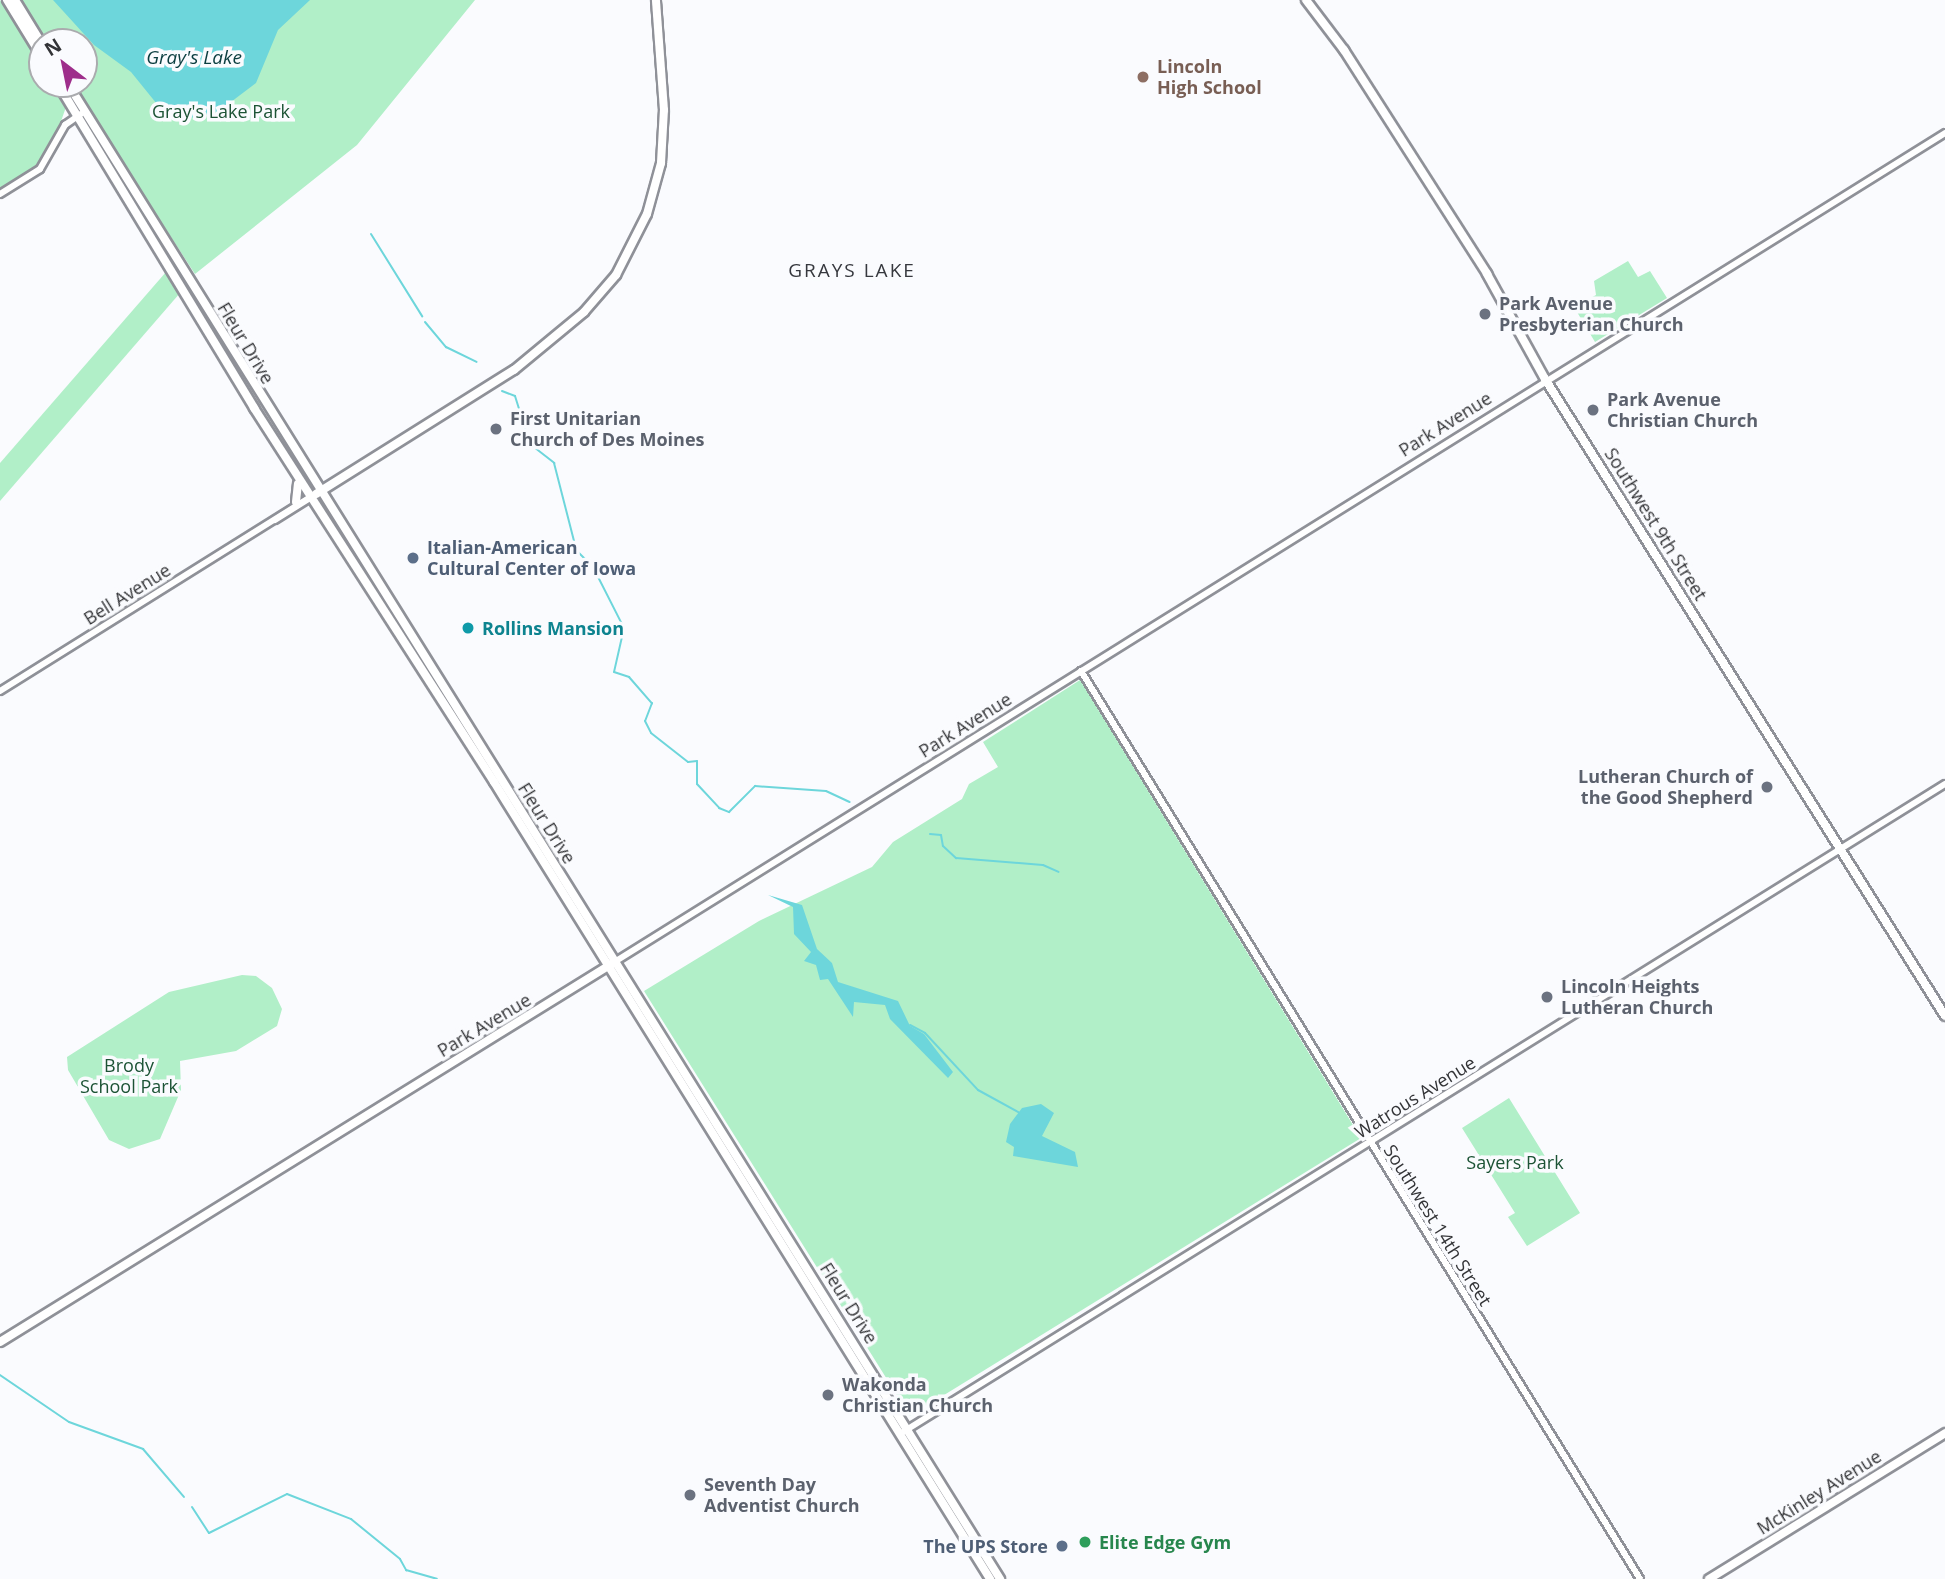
<!DOCTYPE html>
<html>
<head>
<meta charset="utf-8">
<style>
  body { margin:0 }
  #map { position:relative; width:1945px; height:1579px; overflow:hidden; background:#fafbfe; font-family:"Open Sans",sans-serif }
  div>[style] { position:absolute }
  [style*='--x'] { left:calc(var(--x)*1px); top:calc(var(--y)*1px); width:calc(var(--w)*1px); rotate:calc(var(--a)*1deg) }
  .green>* { inset:0; background:#b1efc8 }
  .water>* { inset:0; background:#6dd6db }
  .stream>* { height:2px; margin:-1px; padding:0 1px; transform-origin:1px; border-radius:1px; background:#6dd6db }
  .roads { filter:drop-shadow(2px 0 #8f9198) drop-shadow(-2px 0 #8f9198) drop-shadow(0 2px #8f9198) drop-shadow(0 -2px #8f9198) }
  .minor>* { height:6px; margin:-3px; padding:0 3px; transform-origin:3px; border-radius:3px; background:#fff }
  .major>* { height:8px; margin:-4px; padding:0 4px; transform-origin:4px; border-radius:4px; background:#fff }
  .dots>* { width:19px; height:19px; translate:-50% -50%; box-sizing:border-box; border:4px solid #fafbfe; border-radius:50% }
  span { translate:-50% -50%; white-space:nowrap; text-align:center; line-height:1.15; -webkit-text-stroke:7px #fafbfe; paint-order:stroke }
  .education-label { font-size:18px; color:#785e54; font-weight:700 }
  .left { translate:0 -50%; text-align:left }
  .park-label { font-size:18px; color:#1c5335 }
  .worship-label { font-size:18px; color:#5b616d; font-weight:700 }
  .right { translate:-100% -50%; text-align:right }
  .street-label { font-size:18px; color:#333437 }
  .service-label { font-size:18px; color:#4e5e75; font-weight:700 }
  .culture-label { font-size:18px; color:#0d838f; font-weight:700 }
  .leisure-label { font-size:18px; color:#27864d; font-weight:700 }
  .water-label { font-size:19px; color:#0b3e40; font-style:italic }
  .neighbourhood-label { font-size:19px; color:#36383e; letter-spacing:2px }
  .north { position:absolute; left:28px; top:28px; width:70px; height:70px; box-sizing:border-box; background:#fafbfe; border:2px solid #aaabae; border-radius:50%; rotate:328deg; font-size:19px; font-weight:700; line-height:28px; text-align:center; color:#333437 }
  .north::after { content:''; display:block; margin:auto; width:24px; height:32px; background:#9e2e8b; clip-path:polygon(50% 0,100% 100%,50% 72%,0 100%) }
</style>
</head>
<body>
<div id="map">
  <div class="green">
    <i style="clip-path:polygon(0 0,42px 63px,42px 84px,54px 84px,66px 107px,51px 150px,36px 169px,0 189px)"></i>
    <i style="clip-path:polygon(19px 0,475px 0,357px 145px,195px 274px,71px 84px,84px 84px,84px 42px,45px 42px)"></i>
    <i style="clip-path:polygon(1628px 261px,1638px 277px,1650px 271px,1667px 298px,1595px 342px,1574px 307px,1596px 295px,1594px 281px)"></i>
    <i style="clip-path:polygon(166px 272px,180px 293px,0 501px,0 463px)"></i>
    <i style="clip-path:polygon(1080px 680px,1361px 1138px,910px 1416px,644px 991px,759px 921px,872px 867px,893px 842px,962px 799px,969px 784px,998px 767px,983px 742px)"></i>
    <i style="clip-path:polygon(242px 975px,256px 976px,272px 988px,282px 1009px,277px 1026px,236px 1051px,180px 1061px,181px 1090px,160px 1139px,129px 1149px,109px 1140px,68px 1070px,67px 1057px,169px 992px)"></i>
    <i style="clip-path:polygon(1509px 1098px,1580px 1213px,1527px 1246px,1508px 1217px,1515px 1213px,1462px 1128px)"></i>
  </div>
  <div class="water">
    <i style="clip-path:polygon(53px 0,310px 0,278px 30px,256px 83px,219px 111px,194px 118px,161px 109px,131px 72px,94px 45px)"></i>
    <i style="clip-path:polygon(768px 895px,802px 905px,817px 949px,832px 963px,838px 982px,898px 1001px,910px 1026px,924px 1034px,953px 1072px,948px 1078px,890px 1019px,885px 1005px,854px 1002px,853px 1017px,828px 979px,820px 980px,816px 965px,804px 961px,811px 952px,794px 934px,793px 907px)"></i>
    <i style="clip-path:polygon(1041px 1104px,1054px 1113px,1042px 1136px,1075px 1152px,1078px 1167px,1013px 1156px,1014px 1147px,1006px 1142px,1010px 1124px,1022px 1108px)"></i>
  </div>
  <div class="stream">
    <i style="--x:371;--y:234;--w:97;--a:58.1"></i>
    <i style="--x:425;--y:322;--w:33;--a:50"></i>
    <i style="--x:446;--y:347;--w:34;--a:26"></i>
    <i style="--x:502;--y:391;--w:14;--a:21"></i>
    <i style="--x:515;--y:396;--w:50;--a:72.6"></i>
    <i style="--x:530;--y:444;--w:31;--a:38"></i>
    <i style="--x:554;--y:463;--w:81;--a:75.6"></i>
    <i style="--x:577;--y:551;--w:23;--a:45"></i>
    <i style="--x:593;--y:567;--w:68;--a:63.1"></i>
    <i style="--x:624;--y:628;--w:45;--a:102.8"></i>
    <i style="--x:614;--y:672;--w:16;--a:18"></i>
    <i style="--x:629;--y:677;--w:35;--a:49"></i>
    <i style="--x:652;--y:703;--w:19;--a:111"></i>
    <i style="--x:645;--y:721;--w:13;--a:63"></i>
    <i style="--x:651;--y:733;--w:47;--a:38.1"></i>
    <i style="--x:688;--y:762;--w:9;--a:-6"></i>
    <i style="--x:697;--y:761;--w:23;--a:90"></i>
    <i style="--x:697;--y:784;--w:33;--a:47"></i>
    <i style="--x:719;--y:808;--w:11;--a:22"></i>
    <i style="--x:729;--y:812;--w:37;--a:-45"></i>
    <i style="--x:755;--y:786;--w:71;--a:4"></i>
    <i style="--x:826;--y:791;--w:26;--a:25"></i>
    <i style="--x:930;--y:834;--w:11;--a:5"></i>
    <i style="--x:941;--y:835;--w:11;--a:80"></i>
    <i style="--x:943;--y:846;--w:18;--a:43"></i>
    <i style="--x:956;--y:858;--w:87;--a:4.6"></i>
    <i style="--x:1043;--y:865;--w:17;--a:24"></i>
    <i style="--x:910;--y:1025;--w:17;--a:28"></i>
    <i style="--x:925;--y:1033;--w:78;--a:47.1"></i>
    <i style="--x:978;--y:1090;--w:46;--a:28.8"></i>
    <i style="--x:0;--y:1375;--w:83;--a:34.3"></i>
    <i style="--x:69;--y:1422;--w:79;--a:20"></i>
    <i style="--x:143;--y:1449;--w:63;--a:49.5"></i>
    <i style="--x:192;--y:1507;--w:31;--a:57"></i>
    <i style="--x:209;--y:1533;--w:87;--a:-26.6"></i>
    <i style="--x:287;--y:1494;--w:69;--a:21.3"></i>
    <i style="--x:351;--y:1519;--w:63;--a:39.2"></i>
    <i style="--x:400;--y:1559;--w:13;--a:61"></i>
    <i style="--x:406;--y:1570;--w:32;--a:16"></i>
  </div>
  <div class="roads">
    <div class="minor">
      <i style="--x:0;--y:194;--w:47;--a:-32"></i>
      <i style="--x:40;--y:169;--w:51;--a:-60.4"></i>
      <i style="--x:65;--y:125;--w:19;--a:-35"></i>
      <i style="--x:275;--y:520;--w:41;--a:-32.2"></i>
      <i style="--x:1081;--y:671;--w:1066;--a:58.38"></i>
      <i style="--x:0;--y:691;--w:367;--a:-32"></i>
      <i style="--x:616;--y:961;--w:1566;--a:-31.92"></i>
      <i style="--x:903;--y:1432;--w:1227;--a:-31.88"></i>
    </div>
    <div class="major">
      <i style="--x:7;--y:0;--w:67;--a:58.4"></i>
      <i style="--x:15;--y:0;--w:52;--a:58.5"></i>
      <i style="--x:1306;--y:0;--w:63;--a:52.8"></i>
      <i style="--x:1344;--y:50;--w:266;--a:57.4"></i>
      <i style="--x:1487;--y:274;--w:120;--a:61.1"></i>
      <i style="--x:1545;--y:379;--w:752;--a:57.87"></i>
      <i style="--x:58;--y:84;--w:379;--a:58.8"></i>
      <i style="--x:254;--y:408;--w:444;--a:57.3"></i>
      <i style="--x:494;--y:782;--w:939;--a:58.1"></i>
      <i style="--x:68;--y:84;--w:1762;--a:58.06"></i>
      <i style="--x:316;--y:494;--w:234;--a:-32.1"></i>
      <i style="--x:514;--y:370;--w:91;--a:-39.6"></i>
      <i style="--x:584;--y:312;--w:49;--a:-49.1"></i>
      <i style="--x:616;--y:275;--w:68;--a:-63.1"></i>
      <i style="--x:647;--y:214;--w:53;--a:-74.6"></i>
      <i style="--x:661;--y:163;--w:53;--a:-86.8"></i>
      <i style="--x:664;--y:110;--w:110;--a:-94.2"></i>
      <i style="--x:296;--y:502;--w:18;--a:-84"></i>
      <i style="--x:0;--y:1342;--w:721;--a:-31.73"></i>
      <i style="--x:1709;--y:1579;--w:278;--a:-31.7"></i>
    </div>
  </div>
  <div class="dots">
    <i style="left:1143px;top:77px;background:#8d6e63"></i>
    <i style="left:1485px;top:314px;background:#6b7280"></i>
    <i style="left:1593px;top:410px;background:#6b7280"></i>
    <i style="left:496px;top:429px;background:#6b7280"></i>
    <i style="left:413px;top:558px;background:#5c6f8a"></i>
    <i style="left:468px;top:628px;background:#0f9aa8"></i>
    <i style="left:1767px;top:787px;background:#6b7280"></i>
    <i style="left:1547px;top:997px;background:#6b7280"></i>
    <i style="left:828px;top:1395px;background:#6b7280"></i>
    <i style="left:690px;top:1495px;background:#6b7280"></i>
    <i style="left:1085px;top:1542px;background:#2e9e5b"></i>
    <i style="left:1062px;top:1546px;background:#5c6f8a"></i>
  </div>
  <div class="education-label">
    <span class="left" style="left:1157px;top:77px">Lincoln<br>High School</span>
  </div>
  <div class="park-label">
    <span style="left:221px;top:111px">Gray's Lake Park</span>
    <span style="left:129px;top:1076px">Brody<br>School Park</span>
    <span style="left:1515px;top:1162px">Sayers Park</span>
  </div>
  <div class="worship-label">
    <span class="left" style="left:1499px;top:314px">Park Avenue<br>Presbyterian Church</span>
    <span class="left" style="left:1607px;top:410px">Park Avenue<br>Christian Church</span>
    <span class="left" style="left:510px;top:429px">First Unitarian<br>Church of Des Moines</span>
    <span class="right" style="left:1753px;top:787px">Lutheran Church of<br>the Good Shepherd</span>
    <span class="left" style="left:1561px;top:997px">Lincoln Heights<br>Lutheran Church</span>
    <span class="left" style="left:842px;top:1395px">Wakonda<br>Christian Church</span>
    <span class="left" style="left:704px;top:1495px">Seventh Day<br>Adventist Church</span>
  </div>
  <div class="street-label">
    <span style="left:246px;top:343px;rotate:59deg">Fleur Drive</span>
    <span style="left:1445px;top:424px;rotate:-32deg">Park Avenue</span>
    <span style="left:1656px;top:524px;rotate:58deg">Southwest 9th Street</span>
    <span style="left:127px;top:594px;rotate:-32deg">Bell Avenue</span>
    <span style="left:965px;top:725px;rotate:-32deg">Park Avenue</span>
    <span style="left:547px;top:823px;rotate:58deg">Fleur Drive</span>
    <span style="left:484px;top:1025px;rotate:-31deg">Park Avenue</span>
    <span style="left:1415px;top:1097px;rotate:-32deg">Watrous Avenue</span>
    <span style="left:1438px;top:1225px;rotate:58deg">Southwest 14th Street</span>
    <span style="left:849px;top:1303px;rotate:58deg">Fleur Drive</span>
    <span style="left:1819px;top:1492px;rotate:-32deg">McKinley Avenue</span>
  </div>
  <div class="service-label">
    <span class="left" style="left:427px;top:558px">Italian-American<br>Cultural Center of Iowa</span>
    <span class="right" style="left:1048px;top:1546px">The UPS Store</span>
  </div>
  <div class="culture-label">
    <span class="left" style="left:482px;top:628px">Rollins Mansion</span>
  </div>
  <div class="leisure-label">
    <span class="left" style="left:1099px;top:1542px">Elite Edge Gym</span>
  </div>
  <div class="water-label">
    <span style="left:194px;top:58px">Gray's Lake</span>
  </div>
  <div class="neighbourhood-label">
    <span style="left:852px;top:271px">GRAYS LAKE</span>
  </div>
  <div class="north">N</div>
</div>
</body>
</html>
